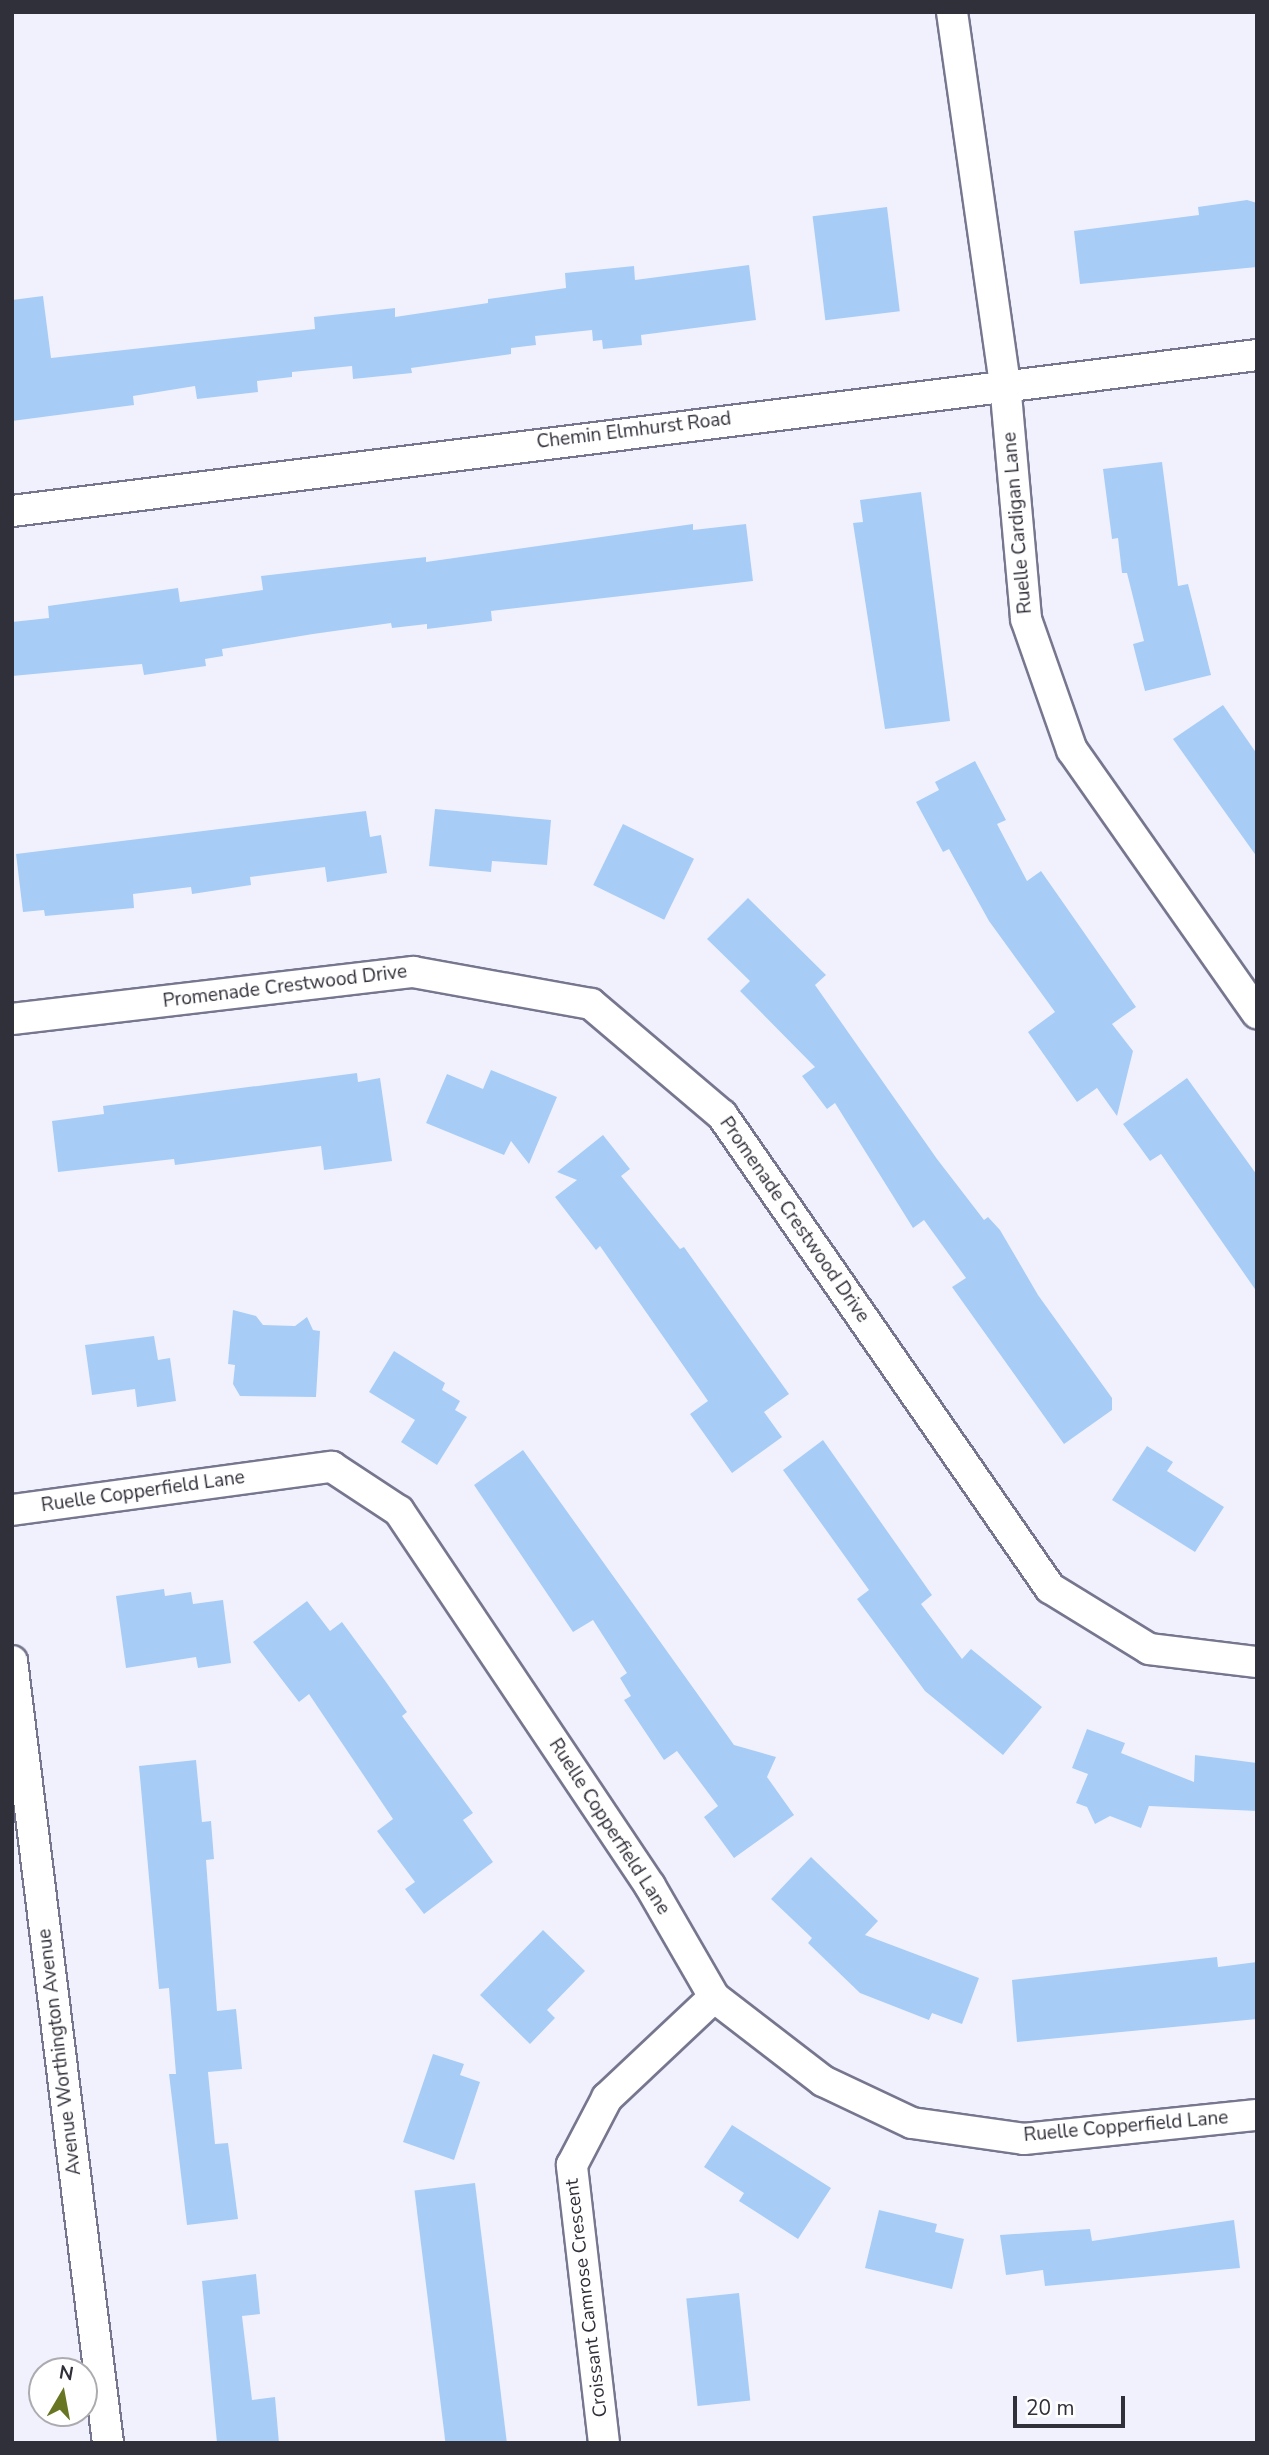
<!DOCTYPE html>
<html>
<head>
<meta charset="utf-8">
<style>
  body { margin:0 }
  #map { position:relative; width:1269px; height:2455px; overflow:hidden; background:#f1f1fd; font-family:"Nunito Sans",sans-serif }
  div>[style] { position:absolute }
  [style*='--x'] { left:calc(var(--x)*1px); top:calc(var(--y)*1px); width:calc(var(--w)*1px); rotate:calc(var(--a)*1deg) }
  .building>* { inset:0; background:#a7cdf7; transform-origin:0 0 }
  .roads { filter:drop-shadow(2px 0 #76778f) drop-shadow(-2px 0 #76778f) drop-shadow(0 2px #76778f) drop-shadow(0 -2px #76778f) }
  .street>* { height:30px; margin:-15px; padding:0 15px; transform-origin:15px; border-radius:15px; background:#fff }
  span { translate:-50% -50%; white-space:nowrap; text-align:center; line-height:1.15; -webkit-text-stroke:5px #fff; paint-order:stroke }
  .street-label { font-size:19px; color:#30303a }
  .frame { position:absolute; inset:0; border:14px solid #30303a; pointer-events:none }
  .north { position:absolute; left:28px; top:2357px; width:70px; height:70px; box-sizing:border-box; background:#fff; border:2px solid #acacb0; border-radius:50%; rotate:10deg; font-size:19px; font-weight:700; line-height:28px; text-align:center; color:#30303a }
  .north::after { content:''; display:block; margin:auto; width:24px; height:32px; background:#687623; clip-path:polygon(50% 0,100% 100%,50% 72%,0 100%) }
  .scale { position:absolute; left:1013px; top:2396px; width:112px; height:32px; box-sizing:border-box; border:4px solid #30303a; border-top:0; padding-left:9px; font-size:21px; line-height:24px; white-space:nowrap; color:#30303a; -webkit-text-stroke:5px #fff; paint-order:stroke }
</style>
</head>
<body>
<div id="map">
  <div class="building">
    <i style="clip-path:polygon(1247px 200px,1257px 203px,1257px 267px,1080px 284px,1074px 231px,1199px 215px,1198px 207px)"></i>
    <i style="left:887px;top:207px;width:105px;height:75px;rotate:83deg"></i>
    <i style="clip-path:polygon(749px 265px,756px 320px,641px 335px,642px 345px,603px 349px,602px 340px,593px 341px,592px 330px,535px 336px,536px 345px,511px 348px,511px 354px,411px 368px,412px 373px,353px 379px,352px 366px,292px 372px,292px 377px,257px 381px,258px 392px,197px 399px,195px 386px,133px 396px,134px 405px,12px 421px,12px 300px,43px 296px,51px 358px,315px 329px,314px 317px,395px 308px,395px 317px,488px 303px,488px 299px,566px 288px,565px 273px,634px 266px,635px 280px)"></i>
    <i style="clip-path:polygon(1162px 462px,1178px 586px,1188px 584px,1211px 675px,1145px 691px,1133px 644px,1144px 641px,1127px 573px,1122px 573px,1118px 538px,1112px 539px,1103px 469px)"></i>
    <i style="clip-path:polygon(921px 492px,950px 721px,885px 729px,853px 523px,863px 522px,860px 500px)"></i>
    <i style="clip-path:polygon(693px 524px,693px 530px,746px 524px,753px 581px,491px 611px,492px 621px,427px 629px,427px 624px,392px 628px,391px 623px,313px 634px,222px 649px,223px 656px,205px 659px,206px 666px,144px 675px,142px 664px,12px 676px,12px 622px,49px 618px,48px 606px,178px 588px,180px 602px,263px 590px,261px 576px,426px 557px,426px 562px)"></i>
    <i style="clip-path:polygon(1223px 705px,1257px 754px,1257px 857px,1173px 739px)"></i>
    <i style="clip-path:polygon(975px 761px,1006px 820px,997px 824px,1027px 881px,1041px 871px,1136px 1007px,1112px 1024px,1133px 1051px,1117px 1116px,1097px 1088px,1077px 1102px,1028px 1032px,1055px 1012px,989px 921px,949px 849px,943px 852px,916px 802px,939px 790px,935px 782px)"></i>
    <i style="clip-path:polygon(435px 809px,551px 820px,547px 865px,492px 861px,491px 872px,429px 866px)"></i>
    <i style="clip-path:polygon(366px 811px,370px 837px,381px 835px,387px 873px,327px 882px,325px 867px,250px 877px,251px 885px,192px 894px,191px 887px,133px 894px,134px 908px,45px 916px,44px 910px,23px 912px,16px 854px)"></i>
    <i style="left:623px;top:824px;width:79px;height:68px;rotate:26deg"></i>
    <i style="clip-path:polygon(748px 898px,826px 975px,815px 985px,937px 1159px,984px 1220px,988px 1217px,1000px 1230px,1038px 1295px,1112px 1398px,1112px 1410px,1064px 1444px,952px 1287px,966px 1278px,924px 1220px,913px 1228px,835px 1103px,827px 1109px,802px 1076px,815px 1067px,740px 991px,750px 981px,707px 939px)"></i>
    <i style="clip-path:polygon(491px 1070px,557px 1097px,529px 1164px,511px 1141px,504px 1155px,426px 1123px,447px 1074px,483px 1089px)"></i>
    <i style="clip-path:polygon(357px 1073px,358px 1082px,380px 1078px,392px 1161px,324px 1170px,321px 1146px,175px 1165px,174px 1159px,58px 1172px,52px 1121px,104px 1114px,103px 1106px)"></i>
    <i style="clip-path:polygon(1187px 1078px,1257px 1175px,1257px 1292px,1161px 1154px,1150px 1161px,1123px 1124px)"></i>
    <i style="clip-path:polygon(603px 1135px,630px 1169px,621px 1176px,680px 1249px,684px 1247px,789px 1394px,764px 1412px,782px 1437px,732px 1473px,690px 1414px,708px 1401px,600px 1246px,596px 1250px,555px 1197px,577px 1180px,557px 1172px)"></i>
    <i style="clip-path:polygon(233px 1310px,256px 1316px,263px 1325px,295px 1326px,307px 1317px,313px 1330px,320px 1331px,316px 1397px,240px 1396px,233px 1384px,235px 1365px,228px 1364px)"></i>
    <i style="clip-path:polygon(154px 1336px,158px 1360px,170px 1358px,176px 1401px,137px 1407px,135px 1389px,92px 1395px,85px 1345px)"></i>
    <i style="clip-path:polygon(394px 1351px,445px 1383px,442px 1390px,460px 1401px,455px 1410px,467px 1417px,437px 1465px,401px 1442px,415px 1420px,369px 1392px)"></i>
    <i style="clip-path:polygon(823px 1440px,932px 1595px,921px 1604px,962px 1659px,971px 1649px,1042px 1707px,1003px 1755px,925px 1691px,857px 1599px,869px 1590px,783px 1470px)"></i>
    <i style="clip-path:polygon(1147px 1446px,1173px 1462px,1167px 1471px,1224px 1507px,1195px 1552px,1112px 1500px)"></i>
    <i style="clip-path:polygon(523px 1450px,734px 1745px,776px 1757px,767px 1777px,794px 1815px,734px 1858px,704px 1817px,718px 1806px,677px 1751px,664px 1760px,624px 1700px,631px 1696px,620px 1678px,627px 1673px,593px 1620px,573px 1632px,474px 1485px)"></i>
    <i style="clip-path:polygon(164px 1589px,165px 1596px,191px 1592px,193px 1604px,223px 1600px,231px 1663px,198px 1668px,196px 1657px,126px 1668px,116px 1596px)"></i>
    <i style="clip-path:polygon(307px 1601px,330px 1631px,342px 1622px,386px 1682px,407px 1712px,402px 1716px,473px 1813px,463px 1820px,493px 1862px,424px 1914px,405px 1889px,415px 1882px,377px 1831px,393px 1819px,309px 1694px,299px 1702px,253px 1642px)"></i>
    <i style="clip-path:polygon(1087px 1729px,1125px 1743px,1121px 1753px,1194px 1782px,1195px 1755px,1257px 1763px,1257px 1811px,1149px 1806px,1141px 1828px,1110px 1816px,1095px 1824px,1087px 1807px,1076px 1803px,1088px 1774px,1072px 1768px)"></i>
    <i style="clip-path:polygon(196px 1760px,202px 1822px,211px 1821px,214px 1859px,206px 1860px,217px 2011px,236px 2009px,242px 2069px,208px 2072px,215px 2144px,228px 2143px,238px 2219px,187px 2225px,169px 2074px,176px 2074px,169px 1988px,159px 1989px,139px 1766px)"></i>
    <i style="clip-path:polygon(811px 1857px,878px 1921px,865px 1935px,979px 1978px,962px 2024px,932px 2013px,929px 2020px,860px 1993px,808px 1943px,812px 1938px,771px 1899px)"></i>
    <i style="clip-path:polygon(543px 1930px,585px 1971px,547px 2010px,555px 2018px,530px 2044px,480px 1995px)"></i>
    <i style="clip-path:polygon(1217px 1957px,1218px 1967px,1257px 1962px,1257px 2019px,1017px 2042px,1012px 1980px)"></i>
    <i style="clip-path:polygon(433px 2054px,464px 2064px,460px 2075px,480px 2082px,454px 2160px,403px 2142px)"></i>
    <i style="clip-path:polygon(732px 2125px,831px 2188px,798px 2239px,739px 2201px,744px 2193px,704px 2167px)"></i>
    <i style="left:475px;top:2183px;width:262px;height:61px;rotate:83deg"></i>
    <i style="clip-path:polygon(879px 2210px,937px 2224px,935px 2232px,964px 2239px,952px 2289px,865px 2268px)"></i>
    <i style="clip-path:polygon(1234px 2220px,1240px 2268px,1045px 2286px,1043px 2270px,1006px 2275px,1000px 2235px,1090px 2229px,1092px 2241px)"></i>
    <i style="clip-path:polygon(256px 2274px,260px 2314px,242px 2316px,252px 2400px,275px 2397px,279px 2443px,217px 2443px,202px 2281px)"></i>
    <i style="left:739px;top:2293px;width:108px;height:53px;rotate:84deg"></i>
  </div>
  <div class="roads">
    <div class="street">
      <i style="--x:952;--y:12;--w:375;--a:81.9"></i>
      <i style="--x:1005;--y:383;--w:237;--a:84.9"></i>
      <i style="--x:1026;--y:619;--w:139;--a:70.7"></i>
      <i style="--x:1072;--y:750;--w:322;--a:54.9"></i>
      <i style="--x:12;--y:511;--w:1255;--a:-7.14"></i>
      <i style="--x:12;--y:1019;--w:404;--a:-6.7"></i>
      <i style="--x:413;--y:972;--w:181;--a:10.2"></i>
      <i style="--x:591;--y:1004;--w:172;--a:40.3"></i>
      <i style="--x:722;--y:1115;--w:576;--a:55.26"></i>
      <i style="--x:1050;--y:1588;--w:116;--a:31.6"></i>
      <i style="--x:1149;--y:1649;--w:109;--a:6.9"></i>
      <i style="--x:12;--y:1510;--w:323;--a:-7.7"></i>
      <i style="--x:332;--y:1467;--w:80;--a:33.3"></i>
      <i style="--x:399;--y:1511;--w:451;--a:56.2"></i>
      <i style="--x:650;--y:1886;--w:128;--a:60"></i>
      <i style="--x:714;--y:1997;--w:138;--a:37.6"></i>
      <i style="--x:823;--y:2081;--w:98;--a:25.3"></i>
      <i style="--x:912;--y:2123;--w:113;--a:8.1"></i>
      <i style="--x:1024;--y:2139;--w:234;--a:-5.9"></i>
      <i style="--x:12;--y:1661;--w:788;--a:83"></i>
      <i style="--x:604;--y:2443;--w:280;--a:-96.6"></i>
      <i style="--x:572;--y:2165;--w:76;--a:-62.4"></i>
      <i style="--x:607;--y:2098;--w:147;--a:-43.3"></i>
    </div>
  </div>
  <div class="street-label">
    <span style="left:634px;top:431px;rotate:-7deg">Chemin Elmhurst Road</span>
    <span style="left:1018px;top:523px;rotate:-95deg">Ruelle Cardigan Lane</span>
    <span style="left:285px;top:987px;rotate:-7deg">Promenade Crestwood Drive</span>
    <span style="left:794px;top:1220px;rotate:55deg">Promenade Crestwood Drive</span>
    <span style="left:143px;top:1492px;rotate:-8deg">Ruelle Copperfield Lane</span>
    <span style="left:609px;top:1827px;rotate:57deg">Ruelle Copperfield Lane</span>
    <span style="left:60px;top:2052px;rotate:-97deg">Avenue Worthington Avenue</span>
    <span style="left:1126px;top:2127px;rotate:-5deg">Ruelle Copperfield Lane</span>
    <span style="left:587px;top:2298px;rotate:-97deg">Croissant Camrose Crescent</span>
  </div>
  <div class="frame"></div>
  <div class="north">N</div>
  <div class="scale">20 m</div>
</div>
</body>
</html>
